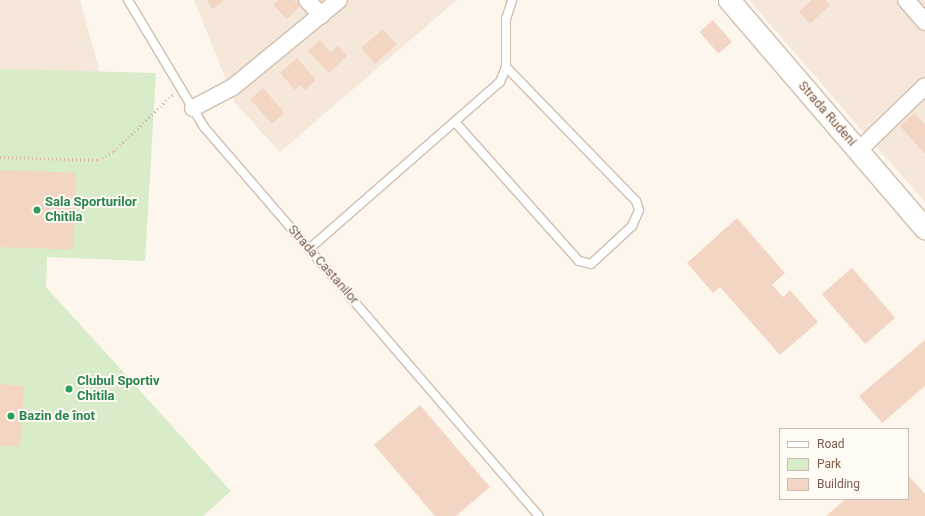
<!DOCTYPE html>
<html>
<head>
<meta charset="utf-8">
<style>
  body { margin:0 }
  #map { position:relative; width:925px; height:516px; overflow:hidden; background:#fdf6ec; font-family:Roboto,sans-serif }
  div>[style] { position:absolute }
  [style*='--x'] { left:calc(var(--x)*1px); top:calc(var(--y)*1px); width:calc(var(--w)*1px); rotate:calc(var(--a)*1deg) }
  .residential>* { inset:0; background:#f5e8da }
  .green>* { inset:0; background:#d8ecc9 }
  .building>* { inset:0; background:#f3d5c3; transform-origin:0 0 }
  .path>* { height:2.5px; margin-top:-1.25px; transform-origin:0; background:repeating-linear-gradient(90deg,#d9b8a5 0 1px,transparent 0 4px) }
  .roads { filter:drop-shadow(1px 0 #d1beb0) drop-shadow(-1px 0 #d1beb0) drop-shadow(0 1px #d1beb0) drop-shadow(0 -1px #d1beb0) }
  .service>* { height:8px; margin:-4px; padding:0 4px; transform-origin:4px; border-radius:4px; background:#fff }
  .minor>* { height:16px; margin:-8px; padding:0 8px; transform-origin:8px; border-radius:8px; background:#fff }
  .tertiary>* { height:21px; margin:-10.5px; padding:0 10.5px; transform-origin:10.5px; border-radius:10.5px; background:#fff }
  .dots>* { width:11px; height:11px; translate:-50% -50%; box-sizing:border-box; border:2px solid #fffaf3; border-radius:50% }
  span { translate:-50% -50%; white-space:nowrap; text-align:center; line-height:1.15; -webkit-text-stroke:4px #fffaf3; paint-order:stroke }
  .street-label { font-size:13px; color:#7a5c4d }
  .leisure-label { font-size:13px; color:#27864d; font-weight:700 }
  .left { translate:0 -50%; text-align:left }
  .legend { position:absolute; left:779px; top:428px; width:130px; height:72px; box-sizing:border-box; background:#fffaf3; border:1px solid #cabbb1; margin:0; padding:5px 7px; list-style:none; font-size:12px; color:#7a5c4d }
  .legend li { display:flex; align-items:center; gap:8px; height:20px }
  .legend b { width:20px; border:1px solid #cabbb1 }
</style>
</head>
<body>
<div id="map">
  <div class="residential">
    <i style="clip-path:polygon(0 0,80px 0,100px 73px,0 69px)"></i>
    <i style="clip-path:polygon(194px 0,457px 0,280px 152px,235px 103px)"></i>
    <i style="clip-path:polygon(749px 0,925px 0,925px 202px,859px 127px)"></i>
  </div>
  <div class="green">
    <i style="clip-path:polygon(0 69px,156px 73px,145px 261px,47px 257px,46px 287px,231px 491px,203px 516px,0 516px)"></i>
  </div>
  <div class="building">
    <i style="clip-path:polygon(207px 0,225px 0,212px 9px)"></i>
    <i style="clip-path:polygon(278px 0,294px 0,300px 6px,287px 19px,273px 5px)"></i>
    <i style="clip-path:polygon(812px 0,825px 0,830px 5px,810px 24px,799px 12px)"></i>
    <i style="left:713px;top:20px;width:29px;height:18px;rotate:49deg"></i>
    <i style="left:383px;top:29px;width:21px;height:29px;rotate:49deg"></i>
    <i style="clip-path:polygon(320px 40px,331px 53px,338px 46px,347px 56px,329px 73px,308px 51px)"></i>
    <i style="clip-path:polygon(297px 58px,316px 80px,305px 90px,300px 85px,295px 90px,280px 73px)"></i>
    <i style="left:263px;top:88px;width:33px;height:17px;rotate:49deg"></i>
    <i style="clip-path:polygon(914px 113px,925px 124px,925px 154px,900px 126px)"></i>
    <i style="left:0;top:170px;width:76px;height:77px;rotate:2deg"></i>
    <i style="clip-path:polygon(737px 218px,785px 273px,772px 285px,783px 297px,790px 290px,818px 322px,780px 355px,720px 287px,713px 293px,687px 263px)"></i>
    <i style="left:852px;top:268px;width:66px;height:40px;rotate:49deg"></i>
    <i style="clip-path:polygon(925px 340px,925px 386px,882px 423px,859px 396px)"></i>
    <i style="clip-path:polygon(0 384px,24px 386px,20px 447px,0 446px)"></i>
    <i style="clip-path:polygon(420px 405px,490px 487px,456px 516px,435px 516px,374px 445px)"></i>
    <i style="clip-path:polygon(908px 475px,925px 494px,925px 516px,826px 516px,846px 499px,908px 499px)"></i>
  </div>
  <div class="path">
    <i style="--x:0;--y:157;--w:98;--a:1.8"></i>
    <i style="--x:98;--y:160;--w:18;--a:-29"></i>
    <i style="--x:114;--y:151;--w:81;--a:-44"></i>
  </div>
  <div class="roads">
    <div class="service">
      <i style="--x:128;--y:0;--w:148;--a:59.1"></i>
      <i style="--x:204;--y:127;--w:513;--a:49.27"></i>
      <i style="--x:455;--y:122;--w:186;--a:48.3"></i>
      <i style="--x:579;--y:261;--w:12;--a:14"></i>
      <i style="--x:591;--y:264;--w:56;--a:-42.8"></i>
      <i style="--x:632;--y:226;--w:17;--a:-66"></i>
      <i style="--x:639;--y:210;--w:9;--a:-108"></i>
      <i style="--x:636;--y:201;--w:187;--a:-134.1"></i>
      <i style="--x:309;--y:249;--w:254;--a:-41.2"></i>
      <i style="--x:500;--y:82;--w:16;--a:-68"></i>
      <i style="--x:506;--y:67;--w:48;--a:-90"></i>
      <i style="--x:506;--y:19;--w:20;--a:-72"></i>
    </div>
    <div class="minor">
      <i style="--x:307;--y:0;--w:21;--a:47"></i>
      <i style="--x:906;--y:0;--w:29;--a:49"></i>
      <i style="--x:193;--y:108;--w:45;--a:-27.7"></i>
      <i style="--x:233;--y:87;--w:137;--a:-39.4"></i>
      <i style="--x:858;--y:151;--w:93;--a:-44.1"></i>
    </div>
    <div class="tertiary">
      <i style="--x:729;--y:0;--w:301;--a:49.4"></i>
    </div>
  </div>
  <div class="dots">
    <i style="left:37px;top:210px;background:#2e9e5b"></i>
    <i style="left:69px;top:389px;background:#2e9e5b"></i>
    <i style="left:11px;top:416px;background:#2e9e5b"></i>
  </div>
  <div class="street-label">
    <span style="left:827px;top:114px;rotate:49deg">Strada Rudeni</span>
    <span style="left:323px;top:265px;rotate:49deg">Strada Castanilor</span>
  </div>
  <div class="leisure-label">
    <span class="left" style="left:45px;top:210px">Sala Sporturilor<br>Chitila</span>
    <span class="left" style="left:77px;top:389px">Clubul Sportiv<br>Chitila</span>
    <span class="left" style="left:19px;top:416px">Bazin de înot</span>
  </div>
  <ul class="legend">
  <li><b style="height:5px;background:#fff"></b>Road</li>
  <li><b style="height:11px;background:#d8ecc9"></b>Park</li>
  <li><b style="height:11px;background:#f3d5c3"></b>Building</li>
  </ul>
</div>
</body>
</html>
